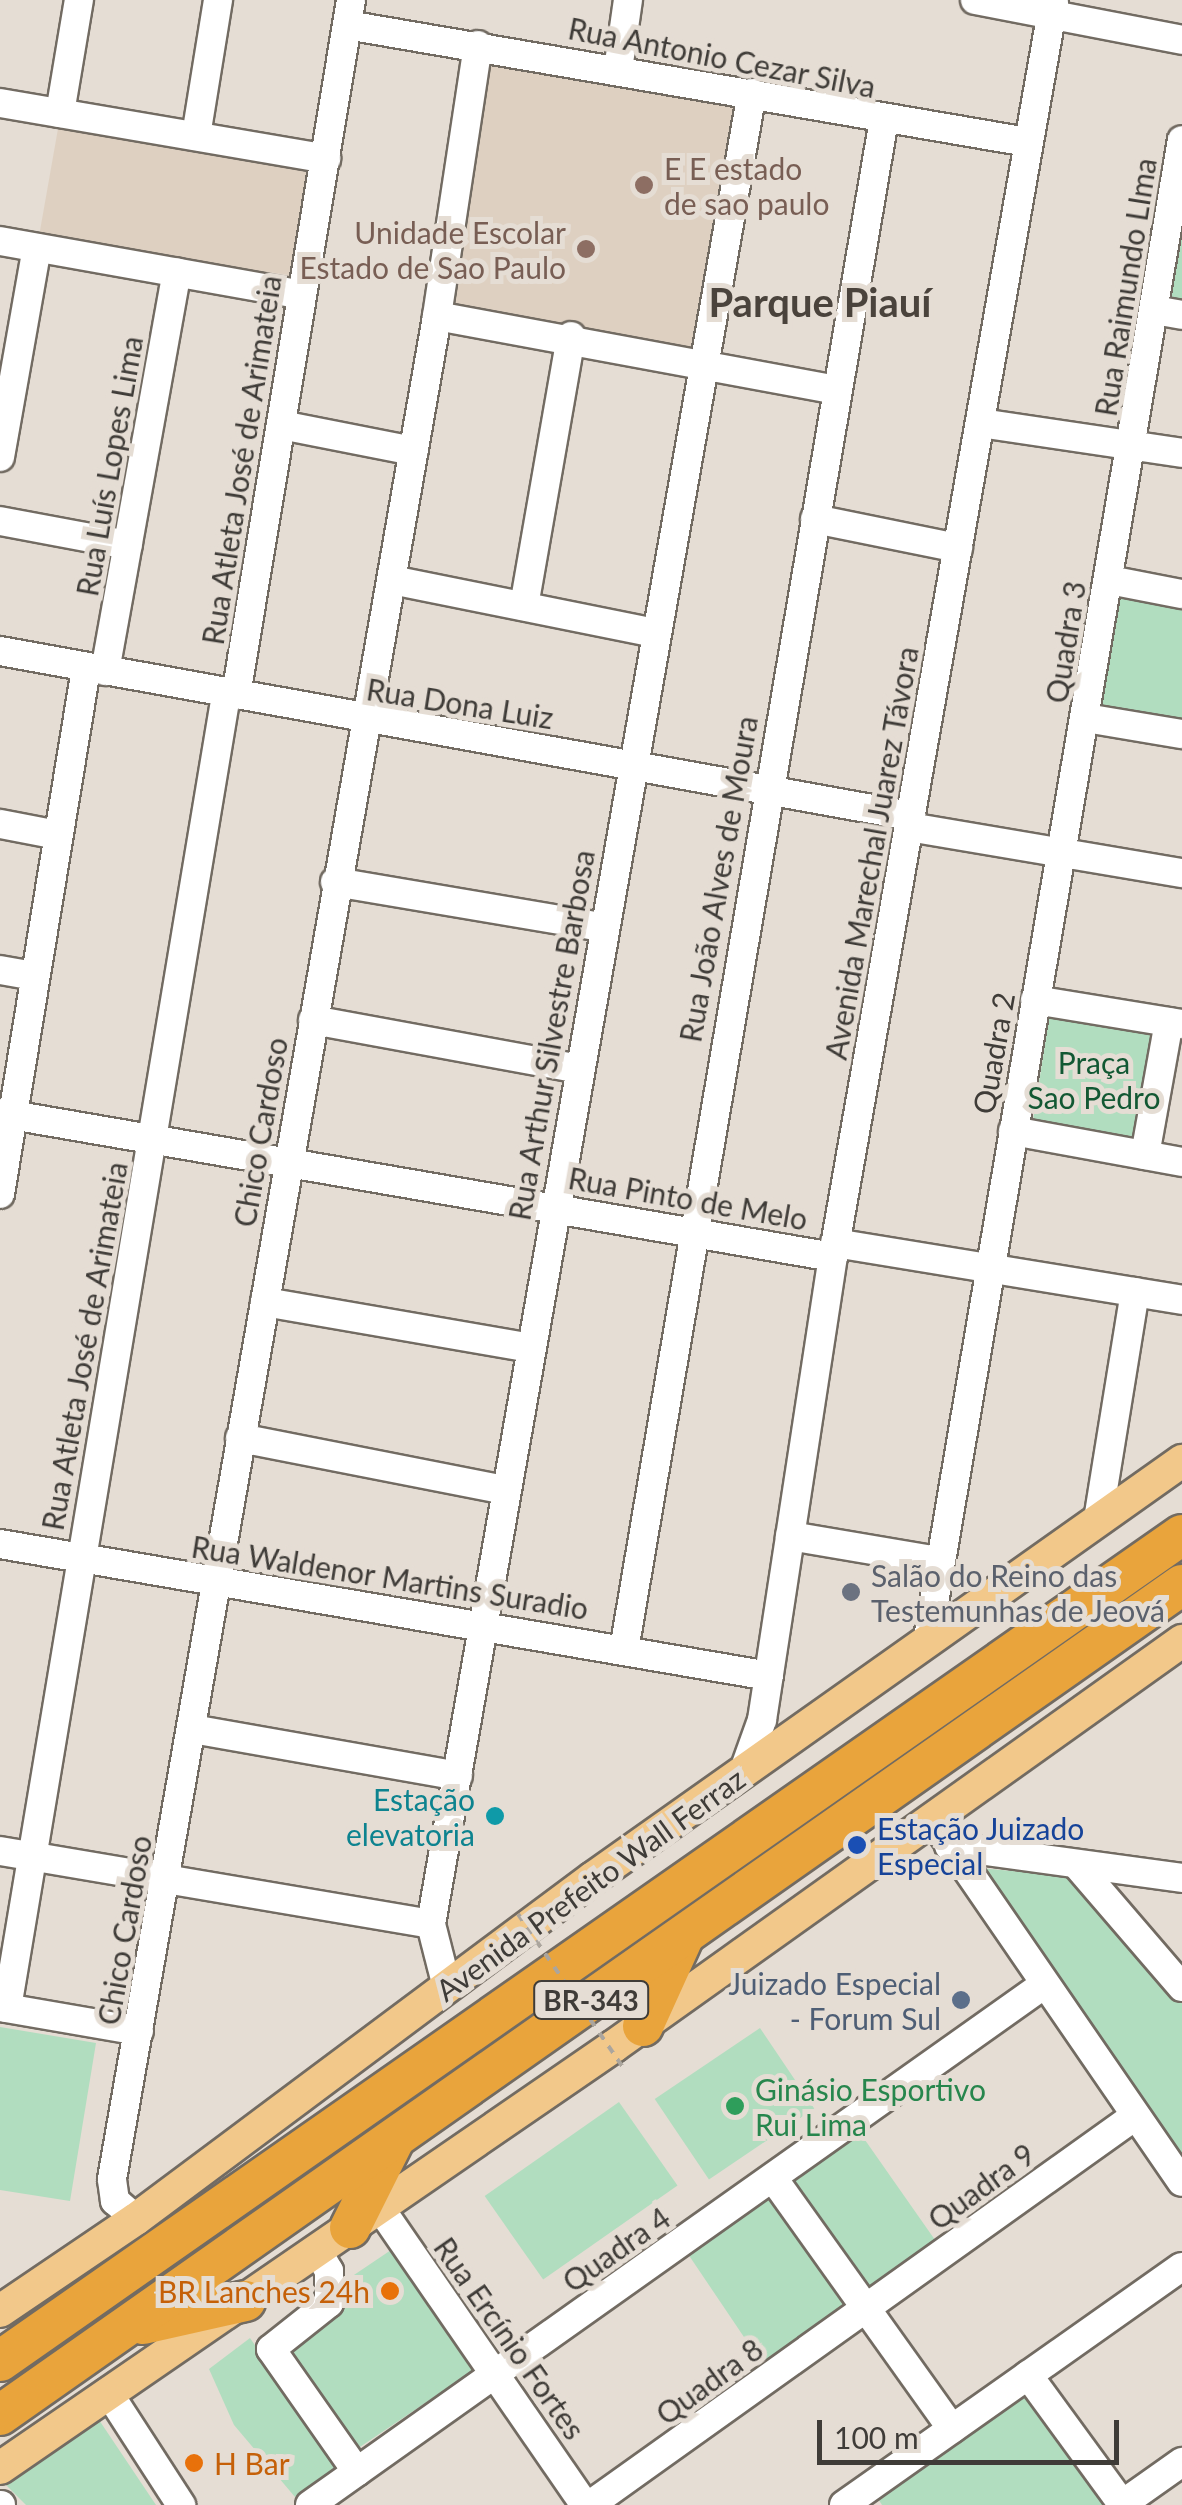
<!DOCTYPE html>
<html>
<head>
<meta charset="utf-8">
<style>
  body { margin:0 }
  #map { position:relative; width:1182px; height:2505px; overflow:hidden; background:#e5ddd4; font-family:Lato,sans-serif }
  div>[style] { position:absolute }
  [style*='--x'] { left:calc(var(--x)*1px); top:calc(var(--y)*1px); width:calc(var(--w)*1px); rotate:calc(var(--a)*1deg) }
  .built>* { inset:0; background:#ded0c1; transform-origin:0 0 }
  .green>* { inset:0; background:#b1ddbf; transform-origin:0 0 }
  .roads { filter:drop-shadow(2px 0 #726b62) drop-shadow(-2px 0 #726b62) drop-shadow(0 2px #726b62) drop-shadow(0 -2px #726b62) }
  .minor>* { height:28px; margin:-14px; padding:0 14px; transform-origin:14px; border-radius:14px; background:#fff }
  .major>* { height:32px; margin:-16px; padding:0 16px; transform-origin:16px; border-radius:16px; background:#f2c88a }
  .highway>* { height:40px; margin:-20px; padding:0 20px; transform-origin:20px; border-radius:20px; background:#e9a43c }
  .path-bridge>* { height:4px; margin-top:-2px; transform-origin:0; background:repeating-linear-gradient(90deg,#aba59d 0 8px,transparent 0 16px) }
  .dots>* { width:28px; height:28px; translate:-50% -50%; box-sizing:border-box; border:5px solid #e5ddd4; border-radius:50% }
  span { translate:-50% -50%; white-space:nowrap; text-align:center; line-height:1.15; -webkit-text-stroke:10px #e5ddd4; paint-order:stroke }
  .shield-label span { padding:2px 8px; background:#e5ddd4; border:2px solid; border-radius:8px; -webkit-text-stroke-width:0 }
  .shield-label { font-size:28px; color:#3f3c38; font-weight:700 }
  .street-label { font-size:30px; color:#3f3c38 }
  .education-label { font-size:30px; color:#785e54 }
  .left { translate:0 -50%; text-align:left }
  .right { translate:-100% -50%; text-align:right }
  .park-label { font-size:30px; color:#125833 }
  .worship-label { font-size:30px; color:#5b616d }
  .culture-label { font-size:30px; color:#0d838f }
  .transit-label { font-size:30px; color:#164399 }
  .service-label { font-size:30px; color:#4e5e75 }
  .leisure-label { font-size:30px; color:#27864d }
  .food-label { font-size:30px; color:#c56008 }
  .district-label { font-size:40px; color:#4a433c; font-weight:700 }
  .scale { position:absolute; left:817px; top:2420px; width:302px; height:45px; box-sizing:border-box; border:5px solid #3f3c38; border-top:0; padding-left:12px; font-size:30px; line-height:35px; white-space:nowrap; color:#3f3c38; -webkit-text-stroke:8px #e5ddd4; paint-order:stroke }
</style>
</head>
<body>
<div id="map">
  <div class="built">
    <i style="left:478px;top:45px;width:278px;height:274px;rotate:10deg"></i>
    <i style="left:59px;top:123px;width:254px;height:111px;rotate:10deg"></i>
  </div>
  <div class="green">
    <i style="clip-path:polygon(1182px 203px,1182px 303px,1165px 300px)"></i>
    <i style="clip-path:polygon(1113px 588px,1182px 601px,1182px 727px,1092px 712px)"></i>
    <i style="left:1050px;top:1013px;width:106px;height:116px;rotate:9deg"></i>
    <i style="clip-path:polygon(979px 1868px,1081px 1877px,1182px 2000px,1182px 2159px)"></i>
    <i style="clip-path:polygon(0 2027px,96px 2043px,70px 2201px,0 2190px)"></i>
    <i style="left:760px;top:2028px;width:97px;height:127px;rotate:56deg"></i>
    <i style="left:619px;top:2102px;width:102px;height:164px;rotate:55deg"></i>
    <i style="left:858px;top:2130px;width:138px;height:83px;rotate:55deg"></i>
    <i style="left:772px;top:2189px;width:142px;height:106px;rotate:56deg"></i>
    <i style="left:394px;top:2248px;width:146px;height:149px;rotate:56deg"></i>
    <i style="clip-path:polygon(250px 2338px,338px 2466px,295px 2497px,234px 2425px,209px 2369px)"></i>
    <i style="clip-path:polygon(1028px 2382px,1113px 2505px,882px 2505px,875px 2494px)"></i>
    <i style="clip-path:polygon(91px 2408px,156px 2505px,26px 2505px,0 2479px)"></i>
  </div>
  <div class="roads">
    <div class="minor">
      <i style="--x:975;--y:0;--w:211;--a:10.9"></i>
      <i style="--x:347;--y:25;--w:690;--a:9.76"></i>
      <i style="--x:618;--y:70;--w:71;--a:-81.9"></i>
      <i style="--x:0;--y:103;--w:331;--a:9.7"></i>
      <i style="--x:60;--y:113;--w:115;--a:-80.5"></i>
      <i style="--x:196;--y:136;--w:138;--a:-80.8"></i>
      <i style="--x:0;--y:241;--w:304;--a:10.1"></i>
      <i style="--x:1154;--y:310;--w:28;--a:10"></i>
      <i style="--x:437;--y:316;--w:405;--a:10.5"></i>
      <i style="--x:980;--y:423;--w:204;--a:8.4"></i>
      <i style="--x:281;--y:425;--w:135;--a:11.1"></i>
      <i style="--x:0;--y:457;--w:212;--a:-80"></i>
      <i style="--x:815;--y:519;--w:146;--a:11.5"></i>
      <i style="--x:0;--y:521;--w:130;--a:10.6"></i>
      <i style="--x:392;--y:580;--w:267;--a:11.4"></i>
      <i style="--x:1109;--y:580;--w:74;--a:10.9"></i>
      <i style="--x:524;--y:606;--w:274;--a:-80.1"></i>
      <i style="--x:0;--y:651;--w:926;--a:10.27"></i>
      <i style="--x:105;--y:671;--w:405;--a:-79.8"></i>
      <i style="--x:236;--y:695;--w:704;--a:-80.6"></i>
      <i style="--x:1086;--y:718;--w:97;--a:9.5"></i>
      <i style="--x:0;--y:824;--w:58;--a:10.9"></i>
      <i style="--x:909;--y:827;--w:277;--a:9.6"></i>
      <i style="--x:335;--y:882;--w:271;--a:9.6"></i>
      <i style="--x:0;--y:970;--w:35;--a:10"></i>
      <i style="--x:1035;--y:1000;--w:149;--a:9.3"></i>
      <i style="--x:313;--y:1020;--w:271;--a:10.4"></i>
      <i style="--x:0;--y:1113;--w:845;--a:9.81"></i>
      <i style="--x:1013;--y:1131;--w:172;--a:10.4"></i>
      <i style="--x:1145;--y:1155;--w:135;--a:-79.8"></i>
      <i style="--x:0;--y:1194;--w:532;--a:-80.7"></i>
      <i style="--x:835;--y:1243;--w:352;--a:9.3"></i>
      <i style="--x:265;--y:1302;--w:270;--a:9.8"></i>
      <i style="--x:240;--y:1438;--w:271;--a:11.1"></i>
      <i style="--x:1098;--y:1520;--w:231;--a:-80.8"></i>
      <i style="--x:790;--y:1536;--w:150;--a:9.6"></i>
      <i style="--x:0;--y:1544;--w:780;--a:9.74"></i>
      <i style="--x:928;--y:1638;--w:1519;--a:-80.38"></i>
      <i style="--x:624;--y:1650;--w:1552;--a:-80.36"></i>
      <i style="--x:192;--y:1729;--w:270;--a:10"></i>
      <i style="--x:743;--y:1773;--w:56;--a:-70.3"></i>
      <i style="--x:762;--y:1720;--w:468;--a:-81.3"></i>
      <i style="--x:833;--y:1257;--w:1276;--a:-80.03"></i>
      <i style="--x:933;--y:1820;--w:439;--a:55.5"></i>
      <i style="--x:949;--y:1846;--w:235;--a:7.8"></i>
      <i style="--x:0;--y:1851;--w:437;--a:9.6"></i>
      <i style="--x:1077;--y:1865;--w:161;--a:49.3"></i>
      <i style="--x:447;--y:1987;--w:65;--a:-104.3"></i>
      <i style="--x:431;--y:1924;--w:1859;--a:-80.06"></i>
      <i style="--x:0;--y:2007;--w:141;--a:9.8"></i>
      <i style="--x:7;--y:2008;--w:1331;--a:-80.53"></i>
      <i style="--x:773;--y:2178;--w:308;--a:54.5"></i>
      <i style="--x:380;--y:2208;--w:361;--a:55.4"></i>
      <i style="--x:136;--y:2219;--w:28;--a:-139"></i>
      <i style="--x:115;--y:2201;--w:22;--a:-98"></i>
      <i style="--x:112;--y:2179;--w:1891;--a:-80.1"></i>
      <i style="--x:437;--y:316;--w:274;--a:-81.4"></i>
      <i style="--x:318;--y:2252;--w:22;--a:60"></i>
      <i style="--x:329;--y:2271;--w:32;--a:90"></i>
      <i style="--x:329;--y:2303;--w:74;--a:141.6"></i>
      <i style="--x:271;--y:2349;--w:150;--a:55"></i>
      <i style="--x:1028;--y:2375;--w:160;--a:53.9"></i>
      <i style="--x:108;--y:2392;--w:135;--a:57.1"></i>
      <i style="--x:0;--y:2505;--w:1;--a:0"></i>
      <i style="--x:310;--y:2505;--w:897;--a:-35.34"></i>
      <i style="--x:590;--y:2505;--w:670;--a:-35.52"></i>
      <i style="--x:844;--y:2505;--w:413;--a:-35.2"></i>
      <i style="--x:1121;--y:2505;--w:75;--a:-35.2"></i>
    </div>
    <div class="major">
      <i style="--x:0;--y:2311;--w:164;--a:-34.1"></i>
      <i style="--x:136;--y:2219;--w:570;--a:-36.73"></i>
      <i style="--x:593;--y:1878;--w:722;--a:-35.3"></i>
      <i style="--x:0;--y:2468;--w:745;--a:-34.5"></i>
      <i style="--x:614;--y:2046;--w:698;--a:-35.49"></i>
    </div>
    <div class="highway">
      <i style="--x:643;--y:2026;--w:97;--a:-65.6"></i>
      <i style="--x:350;--y:2228;--w:96;--a:-63.4"></i>
      <i style="--x:143;--y:2324;--w:105;--a:-12.7"></i>
      <i style="--x:0;--y:2361;--w:1442;--a:-34.95"></i>
      <i style="--x:0;--y:2415;--w:1444;--a:-35.08"></i>
    </div>
  </div>
  <div class="path-bridge">
    <i style="--x:518;--y:1914;--w:188;--a:55.6"></i>
  </div>
  <div class="dots">
    <i style="left:644px;top:185px;background:#8d6e63"></i>
    <i style="left:586px;top:249px;background:#8d6e63"></i>
    <i style="left:851px;top:1592px;background:#6b7280"></i>
    <i style="left:495px;top:1816px;background:#0f9aa8"></i>
    <i style="left:857px;top:1845px;background:#1a4fb4"></i>
    <i style="left:961px;top:2000px;background:#5c6f8a"></i>
    <i style="left:735px;top:2106px;background:#2e9e5b"></i>
    <i style="left:390px;top:2291px;background:#e8710a"></i>
    <i style="left:194px;top:2463px;background:#e8710a"></i>
  </div>
  <div class="shield-label">
    <span style="left:591px;top:2000px">BR-343</span>
  </div>
  <div class="street-label">
    <span style="left:722px;top:57px;rotate:11deg">Rua Antonio Cezar Silva</span>
    <span style="left:1125px;top:287px;rotate:-81deg">Rua Raimundo LIma</span>
    <span style="left:241px;top:460px;rotate:-81deg">Rua Atleta José de Arimateia</span>
    <span style="left:109px;top:466px;rotate:-80deg">Rua Luís Lopes Lima</span>
    <span style="left:1065px;top:642px;rotate:-81deg">Quadra 3</span>
    <span style="left:460px;top:703px;rotate:9deg">Rua Dona Luiz</span>
    <span style="left:871px;top:853px;rotate:-80deg">Avenida Marechal Juarez Távora</span>
    <span style="left:718px;top:879px;rotate:-80deg">Rua João Alves de Moura</span>
    <span style="left:551px;top:1035px;rotate:-80deg">Rua Arthur Silvestre Barbosa</span>
    <span style="left:993px;top:1053px;rotate:-80deg">Quadra 2</span>
    <span style="left:260px;top:1132px;rotate:-80deg">Chico Cardoso</span>
    <span style="left:688px;top:1198px;rotate:10deg">Rua Pinto de Melo</span>
    <span style="left:84px;top:1346px;rotate:-80deg">Rua Atleta José de Arimateia</span>
    <span style="left:390px;top:1577px;rotate:9deg">Rua Waldenor Martins Suradio</span>
    <span style="left:590px;top:1884px;rotate:-36deg">Avenida Prefeito Wall Ferraz</span>
    <span style="left:124px;top:1930px;rotate:-80deg">Chico Cardoso</span>
    <span style="left:981px;top:2186px;rotate:-36deg">Quadra 9</span>
    <span style="left:616px;top:2249px;rotate:-35deg">Quadra 4</span>
    <span style="left:510px;top:2338px;rotate:55deg">Rua Ercínio Fortes</span>
    <span style="left:709px;top:2381px;rotate:-36deg">Quadra 8</span>
  </div>
  <div class="education-label">
    <span class="left" style="left:664px;top:185px">E E estado<br>de sao paulo</span>
    <span class="right" style="left:566px;top:249px">Unidade Escolar<br>Estado de Sao Paulo</span>
  </div>
  <div class="park-label">
    <span style="left:1094px;top:1079px">Praça<br>Sao Pedro</span>
  </div>
  <div class="worship-label">
    <span class="left" style="left:871px;top:1592px">Salão do Reino das<br>Testemunhas de Jeová</span>
  </div>
  <div class="culture-label">
    <span class="right" style="left:475px;top:1816px">Estação<br>elevatoria</span>
  </div>
  <div class="transit-label">
    <span class="left" style="left:877px;top:1845px">Estação Juizado<br>Especial</span>
  </div>
  <div class="service-label">
    <span class="right" style="left:941px;top:2000px">Juizado Especial<br>- Forum Sul</span>
  </div>
  <div class="leisure-label">
    <span class="left" style="left:755px;top:2106px">Ginásio Esportivo<br>Rui Lima</span>
  </div>
  <div class="food-label">
    <span class="right" style="left:370px;top:2291px">BR Lanches 24h</span>
    <span class="left" style="left:214px;top:2463px">H Bar</span>
  </div>
  <div class="district-label">
    <span style="left:820px;top:302px">Parque Piauí</span>
  </div>
  <div class="scale">100 m</div>
</div>
</body>
</html>
